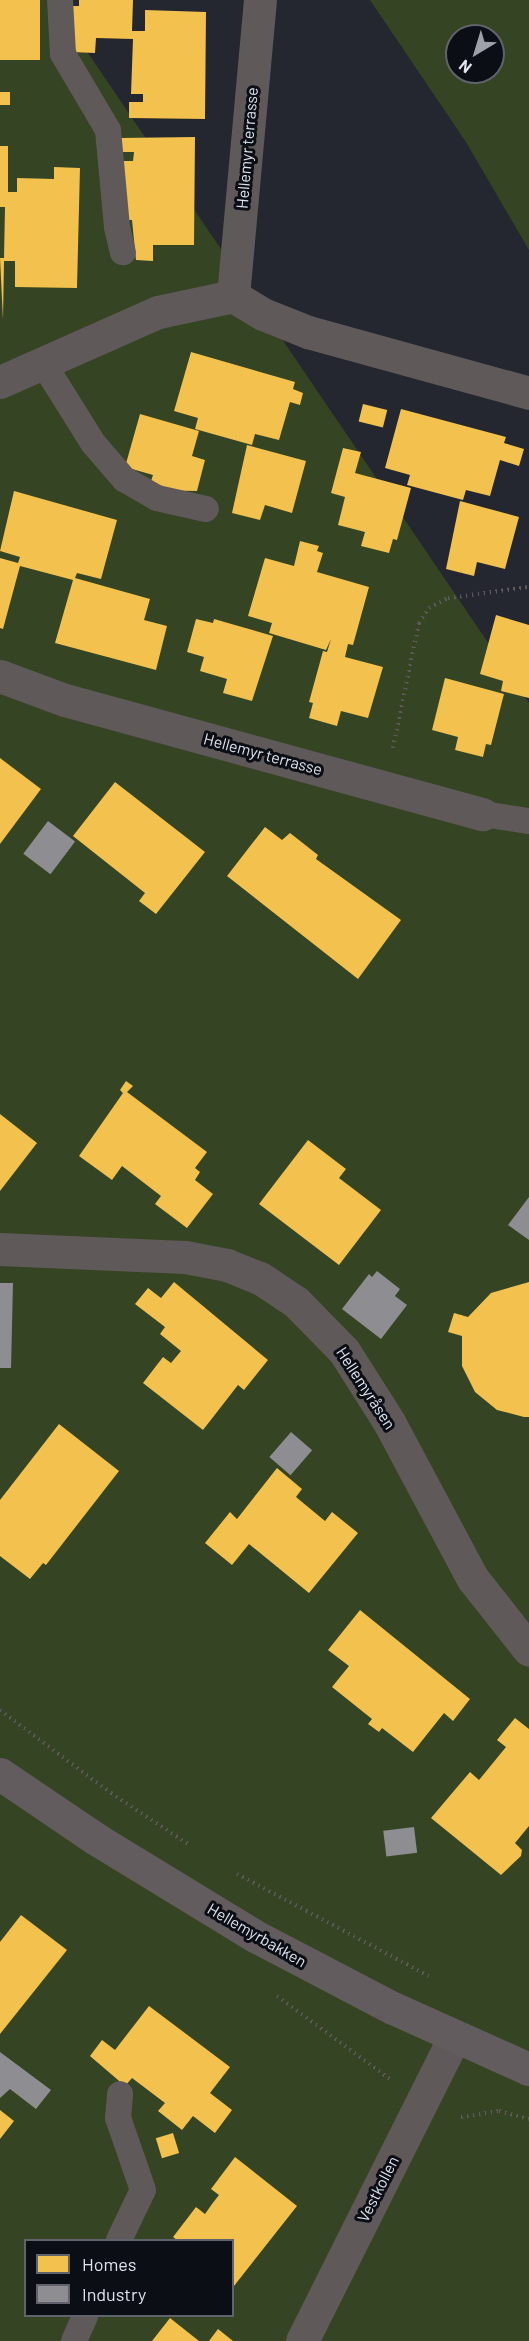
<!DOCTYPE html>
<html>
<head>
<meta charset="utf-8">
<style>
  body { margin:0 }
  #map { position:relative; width:529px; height:2341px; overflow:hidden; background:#24272f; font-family:Barlow,sans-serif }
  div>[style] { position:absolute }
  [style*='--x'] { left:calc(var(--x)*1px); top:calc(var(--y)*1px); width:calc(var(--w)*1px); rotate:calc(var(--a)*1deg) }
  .green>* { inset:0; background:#354422 }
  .homes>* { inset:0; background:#f2c14e; transform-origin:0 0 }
  .industry>* { inset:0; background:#8d8d92; transform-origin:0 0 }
  .path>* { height:4px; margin-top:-2px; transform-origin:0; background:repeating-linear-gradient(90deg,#5d595c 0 1.5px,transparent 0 6px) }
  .lane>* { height:26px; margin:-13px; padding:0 13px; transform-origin:13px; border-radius:13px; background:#60595a }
  .street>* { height:33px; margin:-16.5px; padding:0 16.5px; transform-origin:16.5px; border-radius:16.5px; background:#60595a }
  .secondary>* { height:33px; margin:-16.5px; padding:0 16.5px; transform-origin:16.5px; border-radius:16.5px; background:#635c5e }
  span { translate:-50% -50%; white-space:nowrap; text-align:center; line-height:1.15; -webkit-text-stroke:6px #0b0e14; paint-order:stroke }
  .street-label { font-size:16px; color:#dfe3ed }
  .legend { position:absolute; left:24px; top:2239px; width:210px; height:78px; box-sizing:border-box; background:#0b0e14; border:2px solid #60636b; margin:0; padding:8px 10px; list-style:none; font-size:18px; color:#dfe3ed }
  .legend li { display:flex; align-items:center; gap:12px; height:30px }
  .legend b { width:30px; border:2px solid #60636b }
  .north { position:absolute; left:445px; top:24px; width:60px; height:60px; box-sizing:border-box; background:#0b0e14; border:2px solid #60636b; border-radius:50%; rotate:218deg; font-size:16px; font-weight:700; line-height:24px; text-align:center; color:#dfe3ed }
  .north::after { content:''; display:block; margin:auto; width:21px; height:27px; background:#9ea1aa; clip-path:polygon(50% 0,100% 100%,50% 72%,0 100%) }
</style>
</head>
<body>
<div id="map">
  <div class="green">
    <i style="clip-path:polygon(evenodd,0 0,52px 0,529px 703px,529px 2341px,0 2341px,0 0,26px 2240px,232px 2240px,232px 2316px,26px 2316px,26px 2240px)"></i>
    <i style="clip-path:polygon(evenodd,370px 0,529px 0,529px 250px,466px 142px,370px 0,457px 36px,493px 36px,493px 72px,457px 72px,457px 36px)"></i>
  </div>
  <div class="homes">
    <i style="left:0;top:0;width:40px;height:60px"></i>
    <i style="clip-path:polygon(79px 0,133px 0,132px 31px,145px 31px,145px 10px,206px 12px,205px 119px,129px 118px,129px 102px,143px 102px,143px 94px,131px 94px,133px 39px,96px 38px,95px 53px,71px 52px,64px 6px,79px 6px)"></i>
    <i style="left:0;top:92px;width:10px;height:13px"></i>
    <i style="clip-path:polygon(195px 137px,194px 245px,153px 245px,153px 261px,136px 260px,132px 220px,120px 220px,121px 161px,133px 161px,134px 152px,119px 152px,119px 138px)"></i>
    <i style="clip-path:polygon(0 146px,8px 146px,8px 192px,17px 192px,17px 178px,54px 179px,54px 167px,80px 168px,77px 288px,15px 287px,15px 261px,4px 261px,3px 320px,0 258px,4px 258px,5px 207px,0 207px)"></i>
    <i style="clip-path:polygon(191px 352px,295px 382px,293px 389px,303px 393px,300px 405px,290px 402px,279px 440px,255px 434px,252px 445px,195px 429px,198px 418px,174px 411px)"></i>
    <i style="left:363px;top:404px;width:25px;height:18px;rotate:14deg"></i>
    <i style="clip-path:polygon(401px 409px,506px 437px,504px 443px,524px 449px,519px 466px,500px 460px,490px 496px,466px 490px,463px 500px,407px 485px,410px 475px,385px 468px)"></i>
    <i style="clip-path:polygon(140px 414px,199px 431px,192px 456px,205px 460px,197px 491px,148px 490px,153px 475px,125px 467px)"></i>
    <i style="clip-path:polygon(247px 445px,306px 461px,292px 513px,265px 505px,260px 520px,232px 513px)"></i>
    <i style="clip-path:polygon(343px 448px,361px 452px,355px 473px,411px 488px,397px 540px,393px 539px,389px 553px,361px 546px,365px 532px,338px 525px,345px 497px,331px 493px)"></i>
    <i style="clip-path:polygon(14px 491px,117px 520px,101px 579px,77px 573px,75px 578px,150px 599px,144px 620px,167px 626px,156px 670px,55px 643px,73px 580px,20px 566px,3px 629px,0 628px,0 558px,18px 563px,20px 557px,0 551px)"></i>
    <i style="clip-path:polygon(460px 501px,519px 517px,505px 569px,477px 562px,474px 576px,446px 569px)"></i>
    <i style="clip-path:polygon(300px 541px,319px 546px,317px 551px,323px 553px,317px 572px,369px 587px,353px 645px,348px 644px,345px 657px,383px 667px,368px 718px,341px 711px,337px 726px,309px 718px,313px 703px,309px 702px,323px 651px,327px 652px,331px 639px,326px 650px,269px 633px,272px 623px,248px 616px,265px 558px,294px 566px)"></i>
    <i style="clip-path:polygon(496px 615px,529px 625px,529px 698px,501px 691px,503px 681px,480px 674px)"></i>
    <i style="clip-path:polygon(196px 619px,213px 623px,214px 619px,273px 636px,252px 701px,223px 693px,227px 679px,200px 671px,204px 657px,187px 652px)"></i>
    <i style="clip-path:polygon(445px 678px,504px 694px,491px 745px,486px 744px,483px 757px,455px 750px,458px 737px,432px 730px)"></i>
    <i style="clip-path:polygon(0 758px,41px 789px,0 844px)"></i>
    <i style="clip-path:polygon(115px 782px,205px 852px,156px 914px,139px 901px,145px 893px,73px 836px)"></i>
    <i style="clip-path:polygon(265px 827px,282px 840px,290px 833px,318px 855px,316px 859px,401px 920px,358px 979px,227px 876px)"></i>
    <i style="clip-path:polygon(126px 1081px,133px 1086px,127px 1092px,207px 1152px,195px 1168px,200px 1172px,195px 1180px,213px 1194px,187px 1228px,155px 1204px,161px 1196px,122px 1166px,112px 1180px,79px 1156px,123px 1093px,120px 1090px)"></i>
    <i style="clip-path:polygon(0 1114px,37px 1143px,0 1191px)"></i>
    <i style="clip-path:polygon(308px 1140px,346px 1169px,339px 1178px,381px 1210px,339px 1265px,259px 1204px)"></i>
    <i style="clip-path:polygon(174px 1282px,268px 1360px,244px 1390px,238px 1385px,203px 1430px,143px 1383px,163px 1357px,171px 1363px,181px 1351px,160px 1334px,165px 1327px,135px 1304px,148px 1288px,161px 1298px)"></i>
    <i style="clip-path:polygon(529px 1282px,529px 1417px,524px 1417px,497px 1410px,475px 1392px,462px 1366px,462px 1336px,448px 1332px,454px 1313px,468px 1317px,491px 1293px)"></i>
    <i style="clip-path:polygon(59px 1424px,119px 1471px,46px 1565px,43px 1563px,30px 1579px,0 1556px,0 1500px)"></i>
    <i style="clip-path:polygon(277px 1468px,302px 1489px,296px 1497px,325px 1521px,332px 1512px,358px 1533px,309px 1593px,249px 1544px,232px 1565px,205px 1543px,230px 1512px,237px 1519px)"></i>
    <i style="clip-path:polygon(360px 1610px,470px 1699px,453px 1721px,444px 1713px,413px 1752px,382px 1728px,379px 1732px,368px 1724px,372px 1719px,332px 1687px,349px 1666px,328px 1650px)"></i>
    <i style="clip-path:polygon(515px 1718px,529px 1729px,529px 1826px,515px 1843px,522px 1850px,521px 1856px,501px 1875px,431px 1818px,470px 1772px,479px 1780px,506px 1747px,497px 1740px)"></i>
    <i style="clip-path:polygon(21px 1915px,67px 1950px,0 2034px,0 1942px)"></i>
    <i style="clip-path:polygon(149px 2006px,230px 2067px,210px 2093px,232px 2110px,215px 2133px,193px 2116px,182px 2130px,158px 2111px,165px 2103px,132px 2078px,125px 2086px,90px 2056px,102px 2040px,115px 2050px)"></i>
    <i style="clip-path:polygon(0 2110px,14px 2121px,0 2139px)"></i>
    <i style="left:173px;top:2133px;width:21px;height:18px;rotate:73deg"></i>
    <i style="clip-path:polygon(235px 2157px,297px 2206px,234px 2286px,232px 2240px,177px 2240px,173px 2237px,196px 2207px,205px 2214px,212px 2204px,219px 2195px,211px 2189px)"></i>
    <i style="clip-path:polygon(170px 2318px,199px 2341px,152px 2341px)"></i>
    <i style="clip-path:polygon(218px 2329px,233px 2341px,209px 2341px)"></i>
  </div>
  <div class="industry">
    <i style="left:48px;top:821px;width:34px;height:41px;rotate:37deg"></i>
    <i style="clip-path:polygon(529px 1197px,529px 1240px,508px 1225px)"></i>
    <i style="clip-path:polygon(377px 1271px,400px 1289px,395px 1296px,407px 1305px,381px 1339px,342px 1309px,369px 1274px,372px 1277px)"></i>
    <i style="clip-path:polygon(0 1283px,13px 1283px,11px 1368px,0 1368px)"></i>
    <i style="left:291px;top:1432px;width:28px;height:33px;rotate:41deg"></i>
    <i style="left:414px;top:1827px;width:26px;height:31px;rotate:83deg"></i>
    <i style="clip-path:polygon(0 2052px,51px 2090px,36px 2109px,10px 2089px,0 2098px)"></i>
  </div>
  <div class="path">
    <i style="--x:393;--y:748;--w:128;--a:-78.3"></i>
    <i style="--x:419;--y:623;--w:18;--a:-56"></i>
    <i style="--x:429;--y:608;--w:21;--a:-28"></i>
    <i style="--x:448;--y:598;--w:82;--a:-7.7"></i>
    <i style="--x:0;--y:1710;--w:139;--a:36.8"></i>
    <i style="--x:111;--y:1793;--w:92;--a:33.5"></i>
    <i style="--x:237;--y:1874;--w:217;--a:28"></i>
    <i style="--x:277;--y:1996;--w:140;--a:36.3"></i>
    <i style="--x:461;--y:2117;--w:38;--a:-9"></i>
    <i style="--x:499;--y:2111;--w:31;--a:15"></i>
  </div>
  <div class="lane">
    <i style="--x:60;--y:0;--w:54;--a:86.8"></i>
    <i style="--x:63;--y:54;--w:88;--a:59.4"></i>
    <i style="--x:108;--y:130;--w:97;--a:84.7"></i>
    <i style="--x:117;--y:227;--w:26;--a:77"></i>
    <i style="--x:43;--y:363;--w:94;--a:58"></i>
    <i style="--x:93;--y:443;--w:48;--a:49.3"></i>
    <i style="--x:124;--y:479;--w:38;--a:30"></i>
    <i style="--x:157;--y:498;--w:50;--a:12.7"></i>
    <i style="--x:483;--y:814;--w:47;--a:8.7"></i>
    <i style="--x:119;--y:2240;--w:55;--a:-64.4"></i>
    <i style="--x:143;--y:2190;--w:76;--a:-109.1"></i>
    <i style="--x:118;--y:2118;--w:24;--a:-85"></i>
    <i style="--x:74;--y:2341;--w:27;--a:-66"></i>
  </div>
  <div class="street">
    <i style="--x:233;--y:296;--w:297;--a:-84.8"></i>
    <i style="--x:0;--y:382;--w:173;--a:-23.9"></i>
    <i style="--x:158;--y:312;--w:77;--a:-12"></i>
    <i style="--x:233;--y:296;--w:35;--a:31"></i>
    <i style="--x:263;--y:314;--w:48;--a:21.8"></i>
    <i style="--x:308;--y:332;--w:229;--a:15.4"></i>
    <i style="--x:0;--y:676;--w:69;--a:20.3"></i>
    <i style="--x:65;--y:700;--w:433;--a:15.3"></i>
    <i style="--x:0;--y:1249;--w:185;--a:2.5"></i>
    <i style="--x:185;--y:1257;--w:43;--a:10.8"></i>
    <i style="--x:227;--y:1265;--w:35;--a:22"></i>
    <i style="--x:260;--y:1278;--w:43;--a:33.7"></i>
    <i style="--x:296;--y:1302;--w:69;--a:45.6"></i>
    <i style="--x:344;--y:1351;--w:84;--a:57.6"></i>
    <i style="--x:389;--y:1422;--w:178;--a:61.9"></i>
    <i style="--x:473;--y:1579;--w:90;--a:51.7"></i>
    <i style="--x:302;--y:2341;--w:340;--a:-63.4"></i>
  </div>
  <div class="secondary">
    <i style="--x:0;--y:1774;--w:116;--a:34.1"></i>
    <i style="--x:96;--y:1839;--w:186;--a:31.4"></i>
    <i style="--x:255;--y:1936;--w:156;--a:27.6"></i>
    <i style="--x:393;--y:2008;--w:149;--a:24.2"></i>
  </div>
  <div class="street-label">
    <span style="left:247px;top:148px;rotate:-85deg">Hellemyr terrasse</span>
    <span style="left:263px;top:754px;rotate:15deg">Hellemyr terrasse</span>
    <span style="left:366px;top:1388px;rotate:57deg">Hellemyråsen</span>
    <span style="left:257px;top:1935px;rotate:30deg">Hellemyrbakken</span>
    <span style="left:378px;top:2189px;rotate:-63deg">Vestkollen</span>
  </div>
  <ul class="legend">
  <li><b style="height:16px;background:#f2c14e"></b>Homes</li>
  <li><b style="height:16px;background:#8d8d92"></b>Industry</li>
  </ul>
  <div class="north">N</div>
</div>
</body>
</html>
